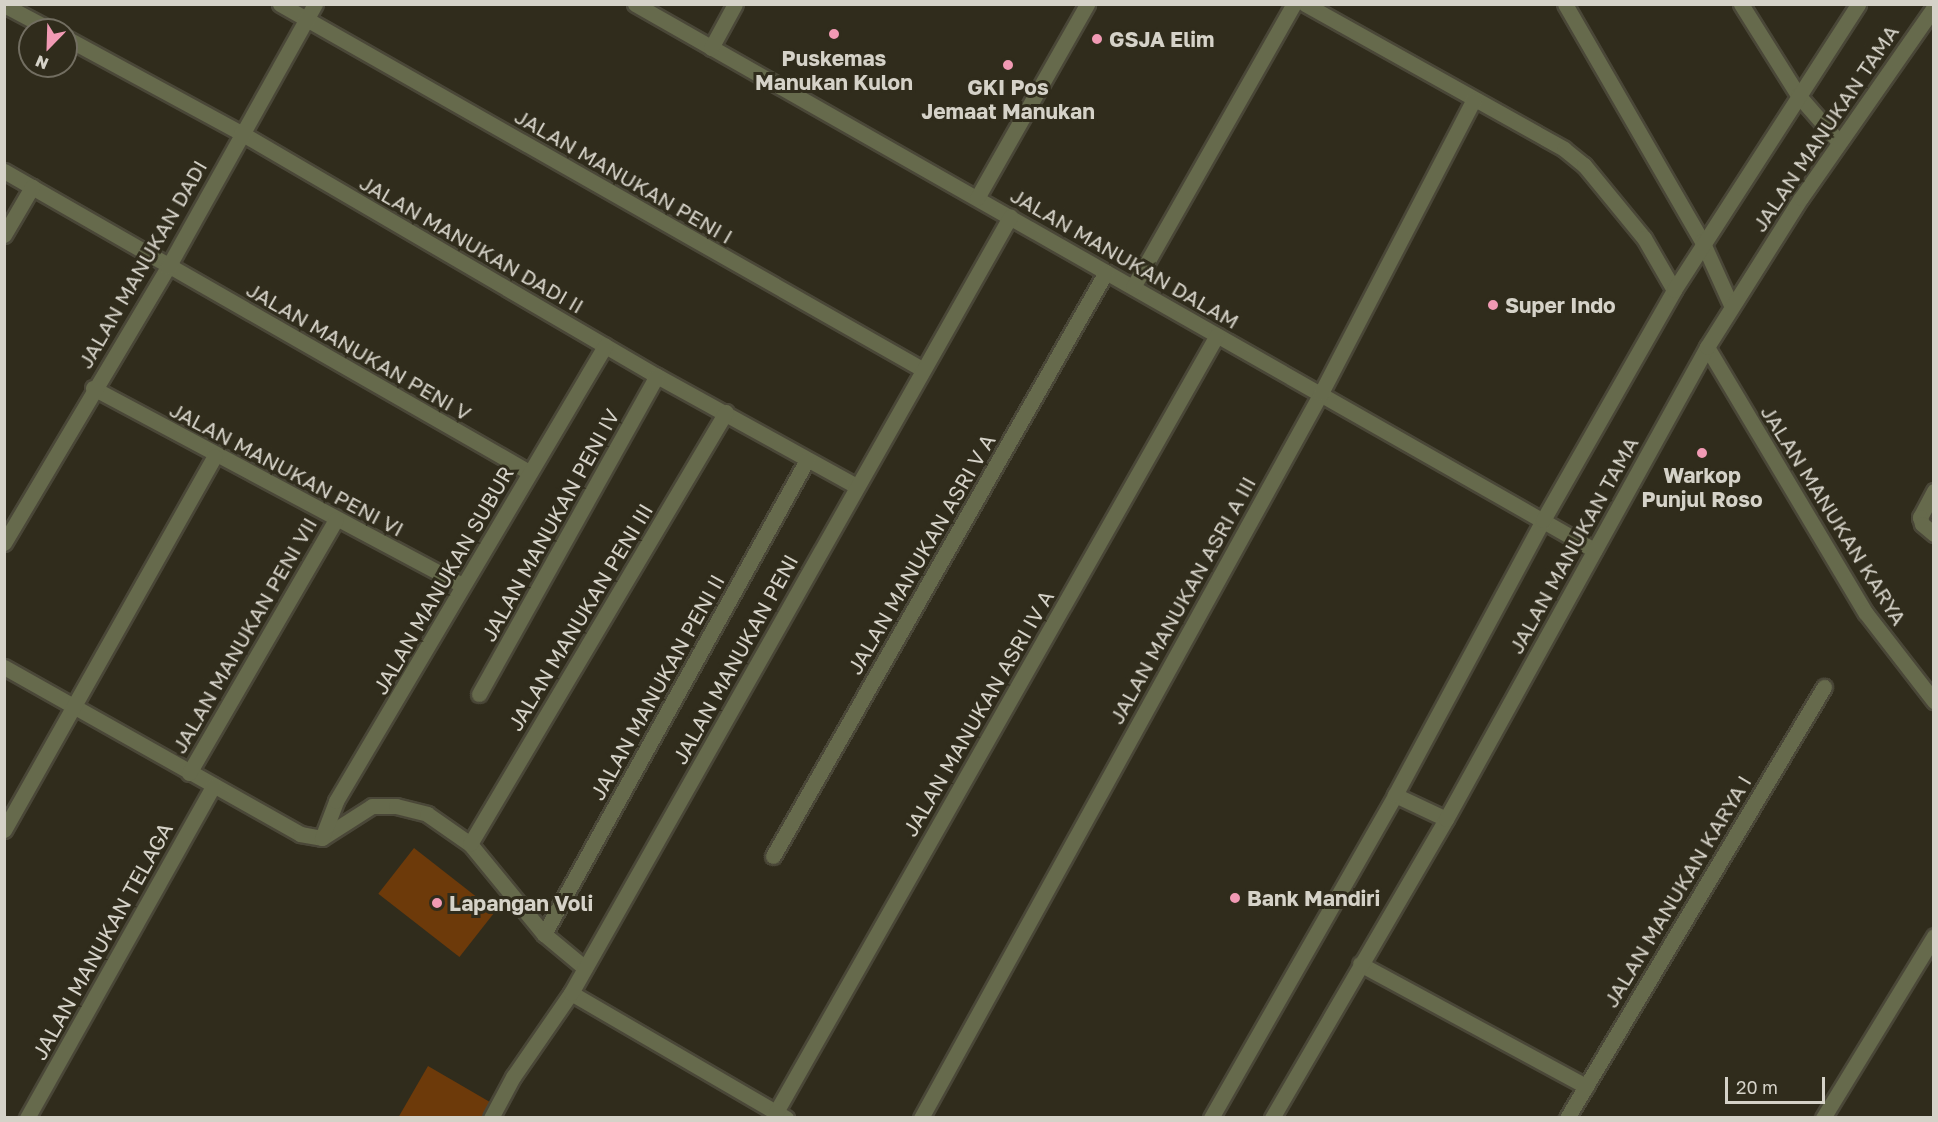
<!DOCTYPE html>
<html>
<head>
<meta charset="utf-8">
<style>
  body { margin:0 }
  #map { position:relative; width:1938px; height:1122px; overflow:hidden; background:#302c1c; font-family:"Golos Text",sans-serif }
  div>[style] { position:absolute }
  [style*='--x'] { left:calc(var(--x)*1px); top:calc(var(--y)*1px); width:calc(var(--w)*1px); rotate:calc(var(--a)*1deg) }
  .green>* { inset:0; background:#6d3a0a; transform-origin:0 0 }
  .roads { filter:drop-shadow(2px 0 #4a4738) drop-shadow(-2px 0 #4a4738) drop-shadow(0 2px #4a4738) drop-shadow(0 -2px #4a4738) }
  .minor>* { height:15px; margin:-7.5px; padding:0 7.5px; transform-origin:7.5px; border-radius:7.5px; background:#666a4c }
  .dots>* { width:16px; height:16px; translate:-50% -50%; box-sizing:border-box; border:3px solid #302c1c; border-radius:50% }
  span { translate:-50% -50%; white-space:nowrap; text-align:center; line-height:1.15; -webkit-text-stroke:6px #302c1c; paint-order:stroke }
  .poi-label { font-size:21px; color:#d5d2c8; font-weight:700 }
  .left { translate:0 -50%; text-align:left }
  .street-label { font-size:21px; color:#d5d2c8 }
  .frame { position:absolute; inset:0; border:6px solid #d5d2c8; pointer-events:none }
  .north { position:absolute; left:18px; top:18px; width:60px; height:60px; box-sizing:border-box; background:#302c1c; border:2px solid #726e61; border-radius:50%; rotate:203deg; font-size:16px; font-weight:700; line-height:24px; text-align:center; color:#d5d2c8 }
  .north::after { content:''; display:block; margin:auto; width:21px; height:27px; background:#f19ab4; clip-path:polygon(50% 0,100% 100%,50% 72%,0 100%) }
  .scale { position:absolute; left:1725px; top:1077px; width:100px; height:27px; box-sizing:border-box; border:3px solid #d5d2c8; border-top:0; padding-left:8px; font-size:18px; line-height:21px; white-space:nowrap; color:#d5d2c8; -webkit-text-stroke:4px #302c1c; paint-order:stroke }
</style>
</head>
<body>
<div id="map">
  <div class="green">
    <i style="left:414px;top:848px;width:103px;height:58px;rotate:38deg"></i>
    <i style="clip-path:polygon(428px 1066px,495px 1105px,487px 1117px,398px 1118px)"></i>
  </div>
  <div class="roads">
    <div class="minor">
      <i style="--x:280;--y:4;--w:739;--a:29.62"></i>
      <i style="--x:635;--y:4;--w:1104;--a:29.65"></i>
      <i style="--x:1305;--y:4;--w:297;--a:29.2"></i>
      <i style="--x:1564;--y:149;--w:26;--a:39"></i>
      <i style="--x:1584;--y:165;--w:94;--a:50.6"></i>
      <i style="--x:1644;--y:238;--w:60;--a:60"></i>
      <i style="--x:1565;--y:4;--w:274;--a:60"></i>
      <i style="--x:1702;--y:241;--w:70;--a:65.6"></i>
      <i style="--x:1741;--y:4;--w:107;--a:57.9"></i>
      <i style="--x:1798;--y:95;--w:62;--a:48.9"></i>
      <i style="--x:4;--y:5;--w:53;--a:28"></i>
      <i style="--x:66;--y:38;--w:199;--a:28.5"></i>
      <i style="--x:241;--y:133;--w:482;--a:30.3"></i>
      <i style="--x:657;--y:376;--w:227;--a:28.9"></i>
      <i style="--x:711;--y:48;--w:50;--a:-61.4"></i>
      <i style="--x:4;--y:171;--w:605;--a:29.83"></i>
      <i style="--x:977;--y:198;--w:223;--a:-60.4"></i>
      <i style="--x:4;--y:235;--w:56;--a:-59.7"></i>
      <i style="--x:1133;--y:287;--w:326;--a:-60.4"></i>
      <i style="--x:1707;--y:347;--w:309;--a:59.2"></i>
      <i style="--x:1865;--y:612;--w:113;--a:52.2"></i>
      <i style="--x:93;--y:388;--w:418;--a:28.1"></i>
      <i style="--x:1934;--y:491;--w:30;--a:118"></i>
      <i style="--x:1920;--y:517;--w:7;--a:74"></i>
      <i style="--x:1922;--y:524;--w:16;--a:40"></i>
      <i style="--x:4;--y:543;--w:321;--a:-59.3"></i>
      <i style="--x:168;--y:267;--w:301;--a:-60.8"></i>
      <i style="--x:4;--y:667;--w:340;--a:29.4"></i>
      <i style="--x:300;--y:834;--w:22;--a:10"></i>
      <i style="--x:322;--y:838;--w:59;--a:-32.6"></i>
      <i style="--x:372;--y:806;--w:24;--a:0"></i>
      <i style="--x:396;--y:806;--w:32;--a:14"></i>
      <i style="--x:427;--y:814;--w:52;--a:34.9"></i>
      <i style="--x:470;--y:844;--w:117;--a:50.6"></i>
      <i style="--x:544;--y:934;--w:53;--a:39.7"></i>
      <i style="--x:479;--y:694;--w:364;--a:-60.8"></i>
      <i style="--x:189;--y:773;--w:293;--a:-59.9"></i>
      <i style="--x:1395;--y:795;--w:56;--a:25.2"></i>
      <i style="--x:4;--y:830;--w:429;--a:-60.6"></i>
      <i style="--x:322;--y:838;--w:40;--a:-69"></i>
      <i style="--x:336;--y:801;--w:529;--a:-59.41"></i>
      <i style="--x:470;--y:844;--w:502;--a:-59.35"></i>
      <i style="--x:773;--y:856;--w:672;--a:-60.31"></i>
      <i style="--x:544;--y:934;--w:542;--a:-60.98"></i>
      <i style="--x:1360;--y:964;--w:257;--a:28.4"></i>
      <i style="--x:571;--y:993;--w:249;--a:30.2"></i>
      <i style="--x:776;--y:1112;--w:893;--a:-60.42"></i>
      <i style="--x:27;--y:1118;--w:381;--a:-60.7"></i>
      <i style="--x:491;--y:1118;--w:47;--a:-61.8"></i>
      <i style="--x:513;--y:1077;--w:102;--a:-55.4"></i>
      <i style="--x:571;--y:993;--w:892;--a:-60.5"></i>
      <i style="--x:921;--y:1118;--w:828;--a:-61.11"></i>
      <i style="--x:1321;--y:393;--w:331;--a:-62.5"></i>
      <i style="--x:1211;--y:1118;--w:372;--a:-60.3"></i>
      <i style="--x:1395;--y:795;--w:312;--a:-61.7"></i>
      <i style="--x:1543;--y:520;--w:265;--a:-60.3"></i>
      <i style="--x:1674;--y:290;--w:340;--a:-57.2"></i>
      <i style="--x:1272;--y:1118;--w:346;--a:-59.8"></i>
      <i style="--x:1446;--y:819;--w:539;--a:-61.06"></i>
      <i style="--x:1707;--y:347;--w:176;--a:-57.8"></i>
      <i style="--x:1801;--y:198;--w:233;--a:-55.1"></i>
      <i style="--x:1567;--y:1118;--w:502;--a:-59.19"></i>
      <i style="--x:1823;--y:1118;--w:213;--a:-58.6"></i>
    </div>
  </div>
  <div class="dots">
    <i style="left:834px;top:34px;background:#f19ab4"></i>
    <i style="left:1097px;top:39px;background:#f19ab4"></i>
    <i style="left:1008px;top:65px;background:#f19ab4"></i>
    <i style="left:1493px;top:305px;background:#f19ab4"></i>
    <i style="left:1702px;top:453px;background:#f19ab4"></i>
    <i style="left:1235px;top:898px;background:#f19ab4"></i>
    <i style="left:437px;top:903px;background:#f19ab4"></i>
  </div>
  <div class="poi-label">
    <span class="left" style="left:1109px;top:39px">GSJA Elim</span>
    <span style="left:834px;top:70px">Puskemas<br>Manukan Kulon</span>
    <span style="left:1008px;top:99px">GKI Pos<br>Jemaat Manukan</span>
    <span class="left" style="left:1505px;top:305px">Super Indo</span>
    <span style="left:1702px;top:487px">Warkop<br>Punjul Roso</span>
    <span class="left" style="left:1247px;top:898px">Bank Mandiri</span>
    <span class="left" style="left:449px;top:903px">Lapangan Voli</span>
  </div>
  <div class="street-label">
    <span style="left:1825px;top:128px;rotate:-56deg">JALAN MANUKAN TAMA</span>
    <span style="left:624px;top:176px;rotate:30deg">JALAN MANUKAN PENI I</span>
    <span style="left:472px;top:244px;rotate:30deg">JALAN MANUKAN DADI II</span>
    <span style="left:1125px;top:258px;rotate:30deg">JALAN MANUKAN DALAM</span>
    <span style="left:142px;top:264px;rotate:-60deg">JALAN MANUKAN DADI</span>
    <span style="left:359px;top:351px;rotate:30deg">JALAN MANUKAN PENI V</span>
    <span style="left:287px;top:469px;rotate:28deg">JALAN MANUKAN PENI VI</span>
    <span style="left:1834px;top:515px;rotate:58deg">JALAN MANUKAN KARYA</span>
    <span style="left:550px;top:525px;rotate:-61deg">JALAN MANUKAN PENI IV</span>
    <span style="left:1573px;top:545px;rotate:-61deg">JALAN MANUKAN TAMA</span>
    <span style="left:921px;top:554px;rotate:-60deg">JALAN MANUKAN ASRI V A</span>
    <span style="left:443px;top:580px;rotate:-60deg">JALAN MANUKAN SUBUR</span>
    <span style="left:1182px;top:600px;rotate:-61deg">JALAN MANUKAN ASRI A III</span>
    <span style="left:580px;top:617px;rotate:-59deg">JALAN MANUKAN PENI III</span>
    <span style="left:244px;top:635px;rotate:-60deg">JALAN MANUKAN PENI VII</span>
    <span style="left:735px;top:659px;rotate:-61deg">JALAN MANUKAN PENI</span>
    <span style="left:657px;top:687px;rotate:-61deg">JALAN MANUKAN PENI II</span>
    <span style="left:978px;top:713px;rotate:-60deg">JALAN MANUKAN ASRI IV A</span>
    <span style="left:1677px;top:891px;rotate:-59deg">JALAN MANUKAN KARYA I</span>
    <span style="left:102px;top:941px;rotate:-61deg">JALAN MANUKAN TELAGA</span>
  </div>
  <div class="frame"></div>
  <div class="north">N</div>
  <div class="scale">20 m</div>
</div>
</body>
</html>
